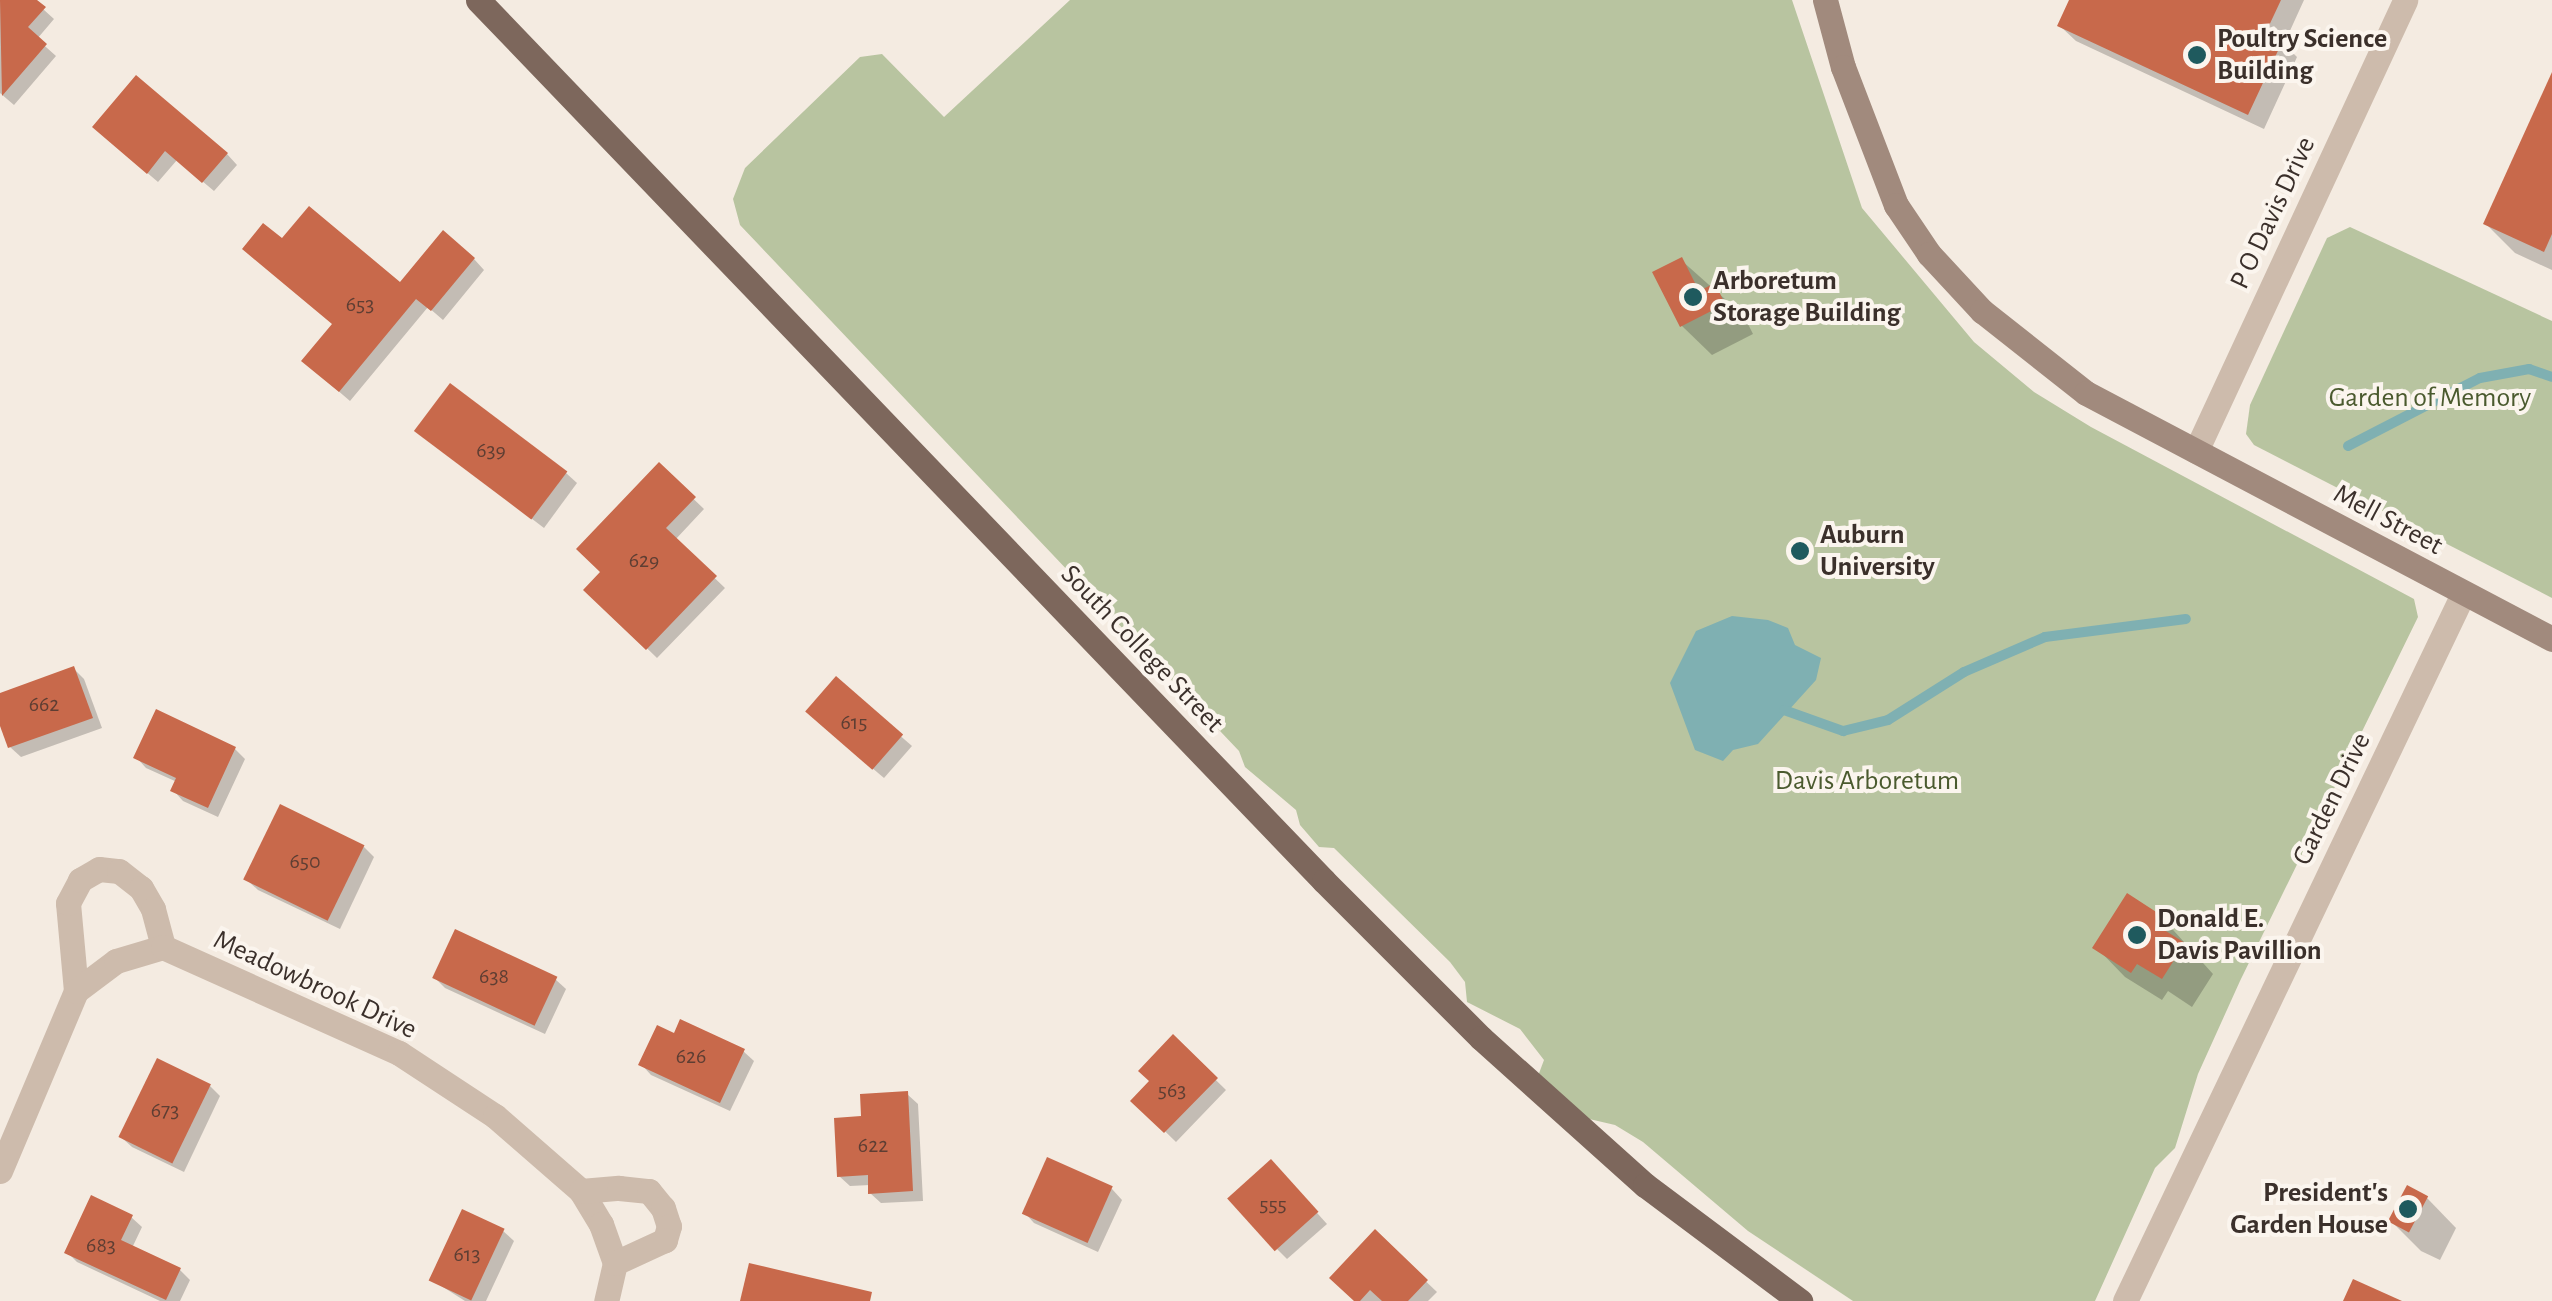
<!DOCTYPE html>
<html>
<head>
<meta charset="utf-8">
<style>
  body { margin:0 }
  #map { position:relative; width:2552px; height:1301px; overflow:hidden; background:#f4ebe1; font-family:"Alegreya Sans",sans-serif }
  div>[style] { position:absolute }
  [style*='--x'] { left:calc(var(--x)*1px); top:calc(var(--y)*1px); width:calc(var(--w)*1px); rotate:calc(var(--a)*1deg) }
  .green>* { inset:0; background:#b8c4a0 }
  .water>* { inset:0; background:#7fb0b2 }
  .shadow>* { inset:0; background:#0003 }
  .stream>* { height:10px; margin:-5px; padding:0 5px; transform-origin:5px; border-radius:5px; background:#7fb0b2 }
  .building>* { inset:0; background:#c8694b; transform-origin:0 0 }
  .street>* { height:25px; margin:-12.5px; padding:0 12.5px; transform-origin:12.5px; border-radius:12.5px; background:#cdbbac }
  .secondary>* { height:25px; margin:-12.5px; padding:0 12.5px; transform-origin:12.5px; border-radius:12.5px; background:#a18a7d }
  .primary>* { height:25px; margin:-12.5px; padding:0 12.5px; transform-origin:12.5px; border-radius:12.5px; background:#7d675c }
  .dots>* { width:28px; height:28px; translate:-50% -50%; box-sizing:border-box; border:5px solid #fbf5ee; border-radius:50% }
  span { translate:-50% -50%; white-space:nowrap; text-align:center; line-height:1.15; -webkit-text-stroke:8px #fbf5ee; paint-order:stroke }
  .number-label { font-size:22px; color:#5e3e33 }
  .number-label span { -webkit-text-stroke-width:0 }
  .poi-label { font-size:28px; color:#3b302b; font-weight:700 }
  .left { translate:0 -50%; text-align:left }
  .right { translate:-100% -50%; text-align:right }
  .street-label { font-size:28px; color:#3b302b }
  .park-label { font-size:28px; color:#4a5a2e }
</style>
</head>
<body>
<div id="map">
  <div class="green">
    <i style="clip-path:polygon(1070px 0,1792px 0,1862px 208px,1974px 342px,2034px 392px,2091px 427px,2414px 599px,2418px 617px,2240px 981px,2198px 1074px,2175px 1148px,2155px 1168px,2095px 1301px,1853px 1301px,1748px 1231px,1643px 1142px,1615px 1125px,1585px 1118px,1535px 1084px,1544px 1060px,1520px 1029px,1467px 1002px,1465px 982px,1450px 962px,1334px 848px,1319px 847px,1300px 825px,1296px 810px,1245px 767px,1239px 751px,740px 225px,733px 199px,745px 168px,860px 57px,882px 54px,944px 117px)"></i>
    <i style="clip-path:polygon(2350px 227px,2552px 321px,2552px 598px,2254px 445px,2246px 434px,2250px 405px,2327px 238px)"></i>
  </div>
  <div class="water">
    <i style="clip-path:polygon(1732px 616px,1768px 620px,1788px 628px,1795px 645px,1821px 658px,1816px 680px,1758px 744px,1733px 750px,1723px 761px,1695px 750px,1670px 683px,1696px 631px)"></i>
  </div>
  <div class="shadow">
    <i style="clip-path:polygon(0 0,33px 0,54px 19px,37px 39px,56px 56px,14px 105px,0 93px)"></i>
    <i style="clip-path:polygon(2072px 0,2304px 0,2284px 44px,2297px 57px,2264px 129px,2076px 41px,2060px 26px)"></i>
    <i style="clip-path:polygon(2552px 78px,2552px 270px,2515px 253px,2486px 224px)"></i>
    <i style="clip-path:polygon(105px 137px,227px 154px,237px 165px,214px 191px,177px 160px,158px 182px)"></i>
    <i style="clip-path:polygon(282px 242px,400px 285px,474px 259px,484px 270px,443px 320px,428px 307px,350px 401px,315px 371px,335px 325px)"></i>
    <i style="clip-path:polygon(1681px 260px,1744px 316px,1753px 334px,1712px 355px,1682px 326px)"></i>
    <i style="clip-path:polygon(417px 431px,566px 473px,577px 483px,544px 528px)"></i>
    <i style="clip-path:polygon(659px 466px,704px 509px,675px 540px,725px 588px,657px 658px,587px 590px,603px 572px)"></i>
    <i style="clip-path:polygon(74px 669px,84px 679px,102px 728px,21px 757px,10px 747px,0 719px,0 696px)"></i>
    <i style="clip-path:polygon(836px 680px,912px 746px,884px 778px,819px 723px)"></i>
    <i style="clip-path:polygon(235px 749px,245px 759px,218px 817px,183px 801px,173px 790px,177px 782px,146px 768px,136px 757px)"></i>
    <i style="clip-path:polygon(364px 847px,374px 857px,340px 929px,258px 890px,247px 880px)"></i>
    <i style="clip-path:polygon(2165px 921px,2213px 974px,2192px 1007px,2168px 991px,2162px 1000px,2125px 977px,2096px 947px)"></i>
    <i style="clip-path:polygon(435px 978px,555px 979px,566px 989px,545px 1034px,445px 988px)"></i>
    <i style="clip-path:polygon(1173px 1038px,1226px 1090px,1176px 1142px,1134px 1101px,1152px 1081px)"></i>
    <i style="clip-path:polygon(743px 1051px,754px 1061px,730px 1111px,651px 1075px,641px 1064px)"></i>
    <i style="clip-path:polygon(210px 1086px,220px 1096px,184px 1172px,132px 1147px,121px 1137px)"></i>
    <i style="clip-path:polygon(907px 1094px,918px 1104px,923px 1201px,881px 1203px,870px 1193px,870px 1185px,850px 1186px,839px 1176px,864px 1119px)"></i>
    <i style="clip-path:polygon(1281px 1173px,1327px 1224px,1287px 1259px,1277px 1249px)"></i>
    <i style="clip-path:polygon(1112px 1189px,1122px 1200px,1098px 1252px,1034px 1223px,1024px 1212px)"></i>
    <i style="clip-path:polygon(2427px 1198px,2456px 1228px,2440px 1260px,2421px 1251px,2392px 1222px)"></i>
    <i style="clip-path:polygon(131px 1217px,142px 1227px,132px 1248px,180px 1270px,190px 1280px,180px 1301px,160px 1301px,77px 1262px,67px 1252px)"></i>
    <i style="clip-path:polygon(503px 1231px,514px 1241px,486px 1301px,465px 1301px,432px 1280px)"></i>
    <i style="clip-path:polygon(1375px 1233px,1437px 1292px,1428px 1301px,1357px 1301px)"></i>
  </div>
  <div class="stream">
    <i style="--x:2348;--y:446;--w:148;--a:-27.3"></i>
    <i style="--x:2480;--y:378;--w:50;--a:-10.4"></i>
    <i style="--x:2529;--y:369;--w:24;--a:19"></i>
    <i style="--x:1784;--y:710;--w:63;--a:19.6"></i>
    <i style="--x:1843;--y:731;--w:46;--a:-13.7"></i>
    <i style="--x:1888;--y:720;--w:90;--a:-32.3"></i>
    <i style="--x:1964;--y:672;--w:88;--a:-23.4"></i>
    <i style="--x:2045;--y:637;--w:142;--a:-7.3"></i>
  </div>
  <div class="building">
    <i style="clip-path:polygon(0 0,37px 0,46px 7px,28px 27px,47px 44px,2px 96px)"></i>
    <i style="clip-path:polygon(2069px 0,2281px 0,2266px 32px,2283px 40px,2248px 115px,2057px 26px)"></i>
    <i style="clip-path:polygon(2552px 72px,2552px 234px,2544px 252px,2483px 224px)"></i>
    <i style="clip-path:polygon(136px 75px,228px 153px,202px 183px,165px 151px,147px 174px,92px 127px)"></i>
    <i style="clip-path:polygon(309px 206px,400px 282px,443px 230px,475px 258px,431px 311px,416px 299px,339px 392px,301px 361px,332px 324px,242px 249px,263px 223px,282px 238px)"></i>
    <i style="clip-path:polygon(1682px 257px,1699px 291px,1715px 283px,1725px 304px,1680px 327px,1652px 272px)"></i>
    <i style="left:450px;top:383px;width:147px;height:60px;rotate:37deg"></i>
    <i style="clip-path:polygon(659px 462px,696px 497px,666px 528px,717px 576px,646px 650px,583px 590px,600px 572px,576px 549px)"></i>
    <i style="clip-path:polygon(74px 666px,93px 718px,8px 748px,0 726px,0 693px)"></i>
    <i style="left:836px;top:676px;width:89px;height:47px;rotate:41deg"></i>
    <i style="clip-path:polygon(156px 709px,236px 747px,208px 808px,170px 791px,176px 778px,133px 758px)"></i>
    <i style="left:280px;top:804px;width:94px;height:84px;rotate:26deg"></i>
    <i style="clip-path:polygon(2127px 893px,2167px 919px,2161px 928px,2185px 943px,2162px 979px,2137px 964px,2131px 973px,2092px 948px)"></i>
    <i style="left:455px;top:929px;width:113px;height:54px;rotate:25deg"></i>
    <i style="clip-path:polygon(680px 1019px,745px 1049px,720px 1103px,638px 1065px,657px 1025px,674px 1033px)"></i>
    <i style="clip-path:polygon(1173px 1034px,1218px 1078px,1164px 1133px,1130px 1101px,1149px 1081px,1138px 1071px)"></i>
    <i style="left:157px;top:1058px;width:60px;height:88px;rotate:26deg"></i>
    <i style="clip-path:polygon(908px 1091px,913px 1191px,868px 1194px,868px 1175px,837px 1177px,834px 1118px,861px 1116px,860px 1094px)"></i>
    <i style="left:1047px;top:1157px;width:72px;height:62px;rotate:24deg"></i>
    <i style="left:1271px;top:1159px;width:71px;height:59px;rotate:48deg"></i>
    <i style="left:2407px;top:1185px;width:24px;height:41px;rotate:28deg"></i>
    <i style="clip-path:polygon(91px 1195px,133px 1215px,121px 1240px,181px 1268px,166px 1300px,64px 1253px)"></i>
    <i style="left:462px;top:1209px;width:47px;height:79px;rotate:25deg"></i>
    <i style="clip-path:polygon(1375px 1229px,1428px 1280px,1408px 1301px,1382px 1301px,1370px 1290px,1360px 1301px,1354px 1301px,1329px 1278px)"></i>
    <i style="clip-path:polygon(749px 1263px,872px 1292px,870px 1301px,740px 1301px)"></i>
    <i style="clip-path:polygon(2353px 1279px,2402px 1301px,2343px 1301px)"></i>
  </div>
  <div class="street">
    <i style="--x:2196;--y:451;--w:497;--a:-65.1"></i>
    <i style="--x:76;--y:991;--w:88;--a:-95.2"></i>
    <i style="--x:68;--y:903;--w:26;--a:-62"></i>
    <i style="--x:80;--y:880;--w:22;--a:-30"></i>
    <i style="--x:99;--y:869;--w:20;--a:6"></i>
    <i style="--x:119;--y:871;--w:28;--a:38"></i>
    <i style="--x:141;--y:888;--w:24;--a:60"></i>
    <i style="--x:153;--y:909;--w:39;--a:75"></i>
    <i style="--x:0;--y:1171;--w:195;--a:-67.1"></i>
    <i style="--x:76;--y:991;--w:50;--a:-36.9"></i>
    <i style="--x:116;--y:961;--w:49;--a:-16.6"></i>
    <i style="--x:163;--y:947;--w:259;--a:24.2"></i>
    <i style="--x:399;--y:1053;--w:115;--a:33.3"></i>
    <i style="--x:495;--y:1116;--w:114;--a:41.1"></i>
    <i style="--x:581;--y:1191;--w:39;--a:59"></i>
    <i style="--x:601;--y:1224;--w:41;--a:70.3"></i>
    <i style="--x:615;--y:1263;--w:39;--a:103"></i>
    <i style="--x:581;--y:1191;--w:38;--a:-5"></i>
    <i style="--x:619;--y:1188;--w:30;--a:6"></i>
    <i style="--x:649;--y:1191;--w:22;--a:51"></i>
    <i style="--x:663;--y:1208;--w:19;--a:72"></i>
    <i style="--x:669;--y:1226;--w:15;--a:106"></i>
    <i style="--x:665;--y:1240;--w:55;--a:155.3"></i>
    <i style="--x:2125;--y:1301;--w:784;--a:-64.45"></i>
  </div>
  <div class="secondary">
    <i style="--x:1825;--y:0;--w:69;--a:75"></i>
    <i style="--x:1843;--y:67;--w:148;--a:69"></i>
    <i style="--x:1896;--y:205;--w:59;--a:56"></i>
    <i style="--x:1929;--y:254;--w:78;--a:47.1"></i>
    <i style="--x:1982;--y:311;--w:132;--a:38.3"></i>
    <i style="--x:2086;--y:393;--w:527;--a:27.83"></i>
  </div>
  <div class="primary">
    <i style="--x:478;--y:0;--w:1221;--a:46.16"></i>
    <i style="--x:1324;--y:881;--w:222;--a:45"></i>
    <i style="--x:1481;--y:1038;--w:220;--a:41.9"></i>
    <i style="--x:1645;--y:1185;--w:194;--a:36.8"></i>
  </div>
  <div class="dots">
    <i style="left:2197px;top:55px;background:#1f5a5e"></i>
    <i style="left:1693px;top:297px;background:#1f5a5e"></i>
    <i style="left:1800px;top:551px;background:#1f5a5e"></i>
    <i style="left:2137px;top:935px;background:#1f5a5e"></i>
    <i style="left:2408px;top:1209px;background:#1f5a5e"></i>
  </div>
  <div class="number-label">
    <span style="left:360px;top:305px">653</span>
    <span style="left:491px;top:451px">639</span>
    <span style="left:644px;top:561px">629</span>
    <span style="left:44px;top:705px">662</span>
    <span style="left:854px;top:723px">615</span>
    <span style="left:305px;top:862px">650</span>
    <span style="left:494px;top:977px">638</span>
    <span style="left:691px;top:1057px">626</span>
    <span style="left:1172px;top:1091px">563</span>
    <span style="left:165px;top:1111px">673</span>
    <span style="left:873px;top:1146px">622</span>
    <span style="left:1273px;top:1205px">555</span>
    <span style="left:101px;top:1246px">683</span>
    <span style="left:467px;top:1255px">613</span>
  </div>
  <div class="poi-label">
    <span class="left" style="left:2217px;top:55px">Poultry Science<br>Building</span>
    <span class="left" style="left:1713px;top:297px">Arboretum<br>Storage Building</span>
    <span class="left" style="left:1820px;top:551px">Auburn<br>University</span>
    <span class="left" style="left:2157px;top:935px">Donald E.<br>Davis Pavillion</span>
    <span class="right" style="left:2388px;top:1209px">President's<br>Garden House</span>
  </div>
  <div class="street-label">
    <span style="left:2273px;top:213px;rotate:-65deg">P O Davis Drive</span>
    <span style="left:2388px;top:520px;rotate:28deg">Mell Street</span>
    <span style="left:1142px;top:649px;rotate:46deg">South College Street</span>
    <span style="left:2332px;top:799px;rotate:-64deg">Garden Drive</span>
    <span style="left:315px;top:985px;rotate:25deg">Meadowbrook Drive</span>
  </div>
  <div class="park-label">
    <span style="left:2430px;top:398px">Garden of Memory</span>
    <span style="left:1867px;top:781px">Davis Arboretum</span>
  </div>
</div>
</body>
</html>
